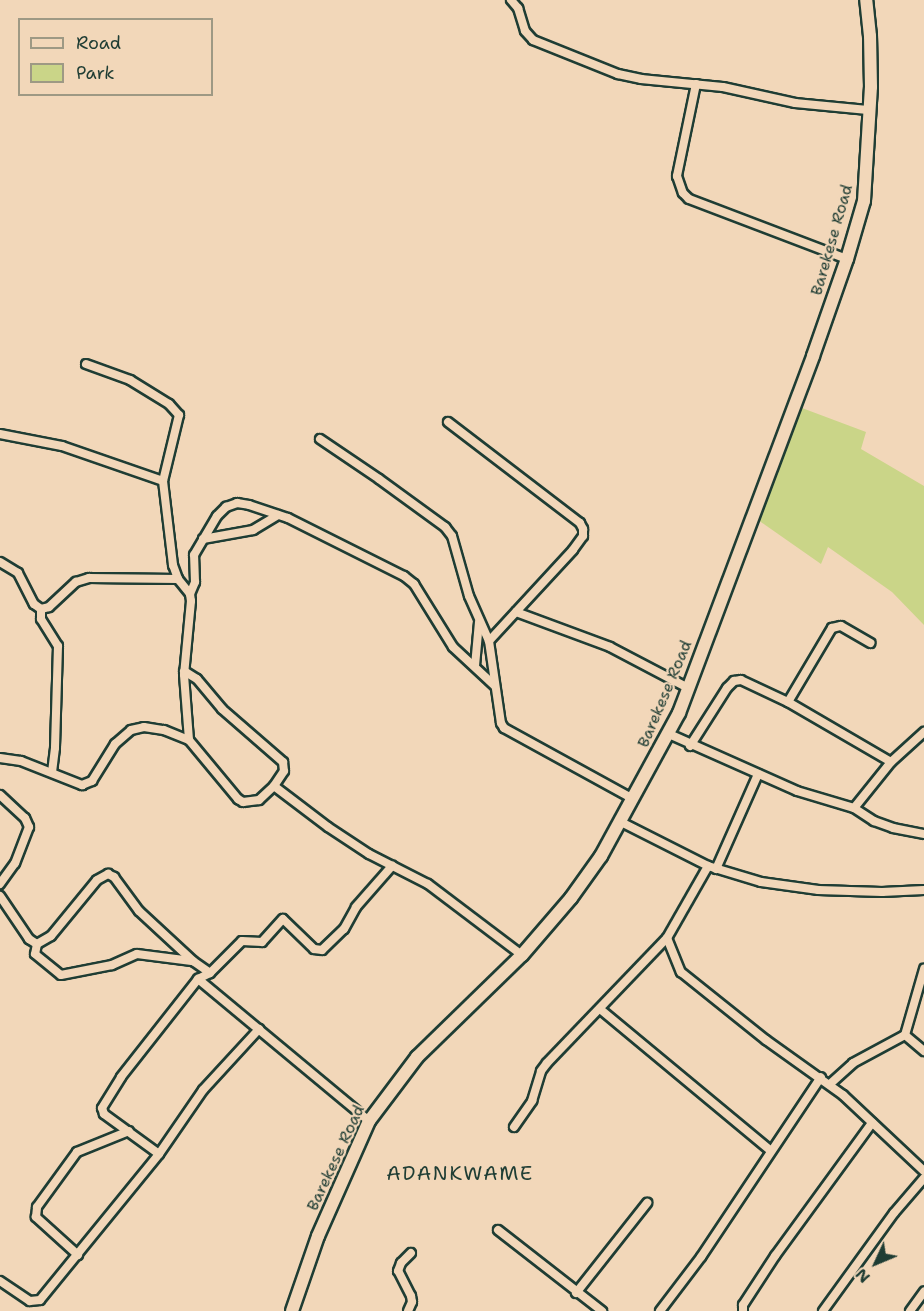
<!DOCTYPE html>
<html>
<head>
<meta charset="utf-8">
<style>
  body { margin:0 }
  #map { position:relative; width:924px; height:1311px; overflow:hidden; background:#f2d7b9; font-family:"Shantell Sans",sans-serif }
  div>[style] { position:absolute }
  [style*='--x'] { left:calc(var(--x)*1px); top:calc(var(--y)*1px); width:calc(var(--w)*1px); rotate:calc(var(--a)*1deg) }
  .green>* { inset:0; background:#cad588 }
  .roads { filter:drop-shadow(2px 0 #1f3d34) drop-shadow(-2px 0 #1f3d34) drop-shadow(0 2px #1f3d34) drop-shadow(0 -2px #1f3d34) }
  .street>* { height:8px; margin:-4px; padding:0 4px; transform-origin:4px; border-radius:4px; background:#f2d7b9 }
  .secondary>* { height:12px; margin:-6px; padding:0 6px; transform-origin:6px; border-radius:6px; background:#f2d7b9 }
  span { translate:-50% -50%; white-space:nowrap; text-align:center; line-height:1.15; -webkit-text-stroke:4.5px #f2d7b9; paint-order:stroke }
  .street-label { font-size:16px; color:#1f3d34 }
  .quarter-label { font-size:20px; color:#1f3d34; letter-spacing:1.5px }
  .legend { position:absolute; left:18px; top:18px; width:195px; height:78px; box-sizing:border-box; background:#f2d7b9; border:2px solid #9e9984; margin:0; padding:8px 10px; list-style:none; font-size:18px; color:#1f3d34 }
  .legend li { display:flex; align-items:center; gap:12px; height:30px }
  .legend b { width:30px; border:2px solid #9e9984 }
  .north { position:absolute; left:846px; top:1233px; width:60px; height:60px; -webkit-text-stroke:4px #f2d7b9; paint-order:stroke; rotate:226deg; font-size:16px; font-weight:700; line-height:24px; text-align:center; color:#1f3d34 }
  .north::after { content:''; display:block; margin:auto; width:21px; height:27px; background:#1f3d34; clip-path:polygon(50% 0,100% 100%,50% 72%,0 100%) }
</style>
</head>
<body>
<div id="map">
  <div class="green">
    <i style="clip-path:polygon(802px 408px,866px 432px,861px 449px,924px 486px,924px 625px,892px 592px,828px 547px,821px 564px,758px 520px)"></i>
  </div>
  <div class="roads">
    <div class="street">
      <i style="--x:511;--y:0;--w:11;--a:49"></i>
      <i style="--x:518;--y:8;--w:24;--a:73"></i>
      <i style="--x:525;--y:31;--w:12;--a:48"></i>
      <i style="--x:533;--y:40;--w:92;--a:21.8"></i>
      <i style="--x:618;--y:74;--w:24;--a:12"></i>
      <i style="--x:641;--y:79;--w:82;--a:5.6"></i>
      <i style="--x:723;--y:87;--w:74;--a:12.5"></i>
      <i style="--x:795;--y:103;--w:73;--a:5.5"></i>
      <i style="--x:696;--y:84;--w:94;--a:101.7"></i>
      <i style="--x:677;--y:176;--w:18;--a:71"></i>
      <i style="--x:683;--y:193;--w:8;--a:45"></i>
      <i style="--x:689;--y:199;--w:169;--a:20.8"></i>
      <i style="--x:86;--y:364;--w:47;--a:20"></i>
      <i style="--x:130;--y:380;--w:46;--a:31.6"></i>
      <i style="--x:169;--y:404;--w:15;--a:48"></i>
      <i style="--x:179;--y:415;--w:68;--a:103.6"></i>
      <i style="--x:163;--y:481;--w:85;--a:83.2"></i>
      <i style="--x:173;--y:565;--w:15;--a:70"></i>
      <i style="--x:178;--y:579;--w:19;--a:51"></i>
      <i style="--x:190;--y:594;--w:7;--a:82"></i>
      <i style="--x:191;--y:601;--w:74;--a:95.4"></i>
      <i style="--x:184;--y:675;--w:65;--a:85.6"></i>
      <i style="--x:448;--y:422;--w:166;--a:37.4"></i>
      <i style="--x:580;--y:523;--w:7;--a:63"></i>
      <i style="--x:583;--y:529;--w:7;--a:90"></i>
      <i style="--x:583;--y:536;--w:17;--a:126"></i>
      <i style="--x:573;--y:550;--w:124;--a:132.7"></i>
      <i style="--x:0;--y:434;--w:63;--a:11"></i>
      <i style="--x:62;--y:446;--w:107;--a:19.1"></i>
      <i style="--x:320;--y:439;--w:71;--a:34.1"></i>
      <i style="--x:379;--y:479;--w:82;--a:36"></i>
      <i style="--x:445;--y:527;--w:11;--a:52"></i>
      <i style="--x:452;--y:536;--w:62;--a:74.2"></i>
      <i style="--x:469;--y:596;--w:49;--a:66"></i>
      <i style="--x:489;--y:641;--w:83;--a:81.7"></i>
      <i style="--x:501;--y:723;--w:6;--a:59"></i>
      <i style="--x:504;--y:728;--w:147;--a:28.8"></i>
      <i style="--x:203;--y:539;--w:51;--a:-10.2"></i>
      <i style="--x:253;--y:530;--w:29;--a:-31"></i>
      <i style="--x:0;--y:562;--w:21;--a:31"></i>
      <i style="--x:18;--y:573;--w:35;--a:63"></i>
      <i style="--x:34;--y:604;--w:9;--a:36"></i>
      <i style="--x:41;--y:609;--w:8;--a:-14"></i>
      <i style="--x:49;--y:607;--w:37;--a:-43"></i>
      <i style="--x:76;--y:582;--w:14;--a:-17"></i>
      <i style="--x:89;--y:578;--w:89;--a:0.6"></i>
      <i style="--x:190;--y:594;--w:13;--a:-67"></i>
      <i style="--x:195;--y:582;--w:27;--a:-92"></i>
      <i style="--x:194;--y:555;--w:45;--a:-59.5"></i>
      <i style="--x:217;--y:516;--w:13;--a:-45"></i>
      <i style="--x:226;--y:507;--w:12;--a:-20"></i>
      <i style="--x:237;--y:503;--w:12;--a:9"></i>
      <i style="--x:249;--y:505;--w:41;--a:18.4"></i>
      <i style="--x:288;--y:518;--w:130;--a:26.6"></i>
      <i style="--x:404;--y:576;--w:13;--a:39"></i>
      <i style="--x:414;--y:584;--w:74;--a:58.2"></i>
      <i style="--x:453;--y:647;--w:57;--a:42.9"></i>
      <i style="--x:41;--y:609;--w:10;--a:90"></i>
      <i style="--x:41;--y:619;--w:32;--a:58"></i>
      <i style="--x:58;--y:646;--w:102;--a:91.7"></i>
      <i style="--x:55;--y:748;--w:24;--a:97"></i>
      <i style="--x:516;--y:612;--w:100;--a:20.4"></i>
      <i style="--x:610;--y:647;--w:88;--a:27.7"></i>
      <i style="--x:475;--y:666;--w:44;--a:-84.8"></i>
      <i style="--x:184;--y:671;--w:15;--a:32"></i>
      <i style="--x:197;--y:679;--w:39;--a:50"></i>
      <i style="--x:222;--y:709;--w:81;--a:41"></i>
      <i style="--x:283;--y:762;--w:9;--a:84"></i>
      <i style="--x:284;--y:771;--w:18;--a:124"></i>
      <i style="--x:788;--y:702;--w:86;--a:-59.3"></i>
      <i style="--x:832;--y:628;--w:9;--a:-13"></i>
      <i style="--x:841;--y:626;--w:34;--a:30"></i>
      <i style="--x:669;--y:734;--w:140;--a:24"></i>
      <i style="--x:797;--y:791;--w:59;--a:16.6"></i>
      <i style="--x:854;--y:808;--w:24;--a:33"></i>
      <i style="--x:874;--y:821;--w:20;--a:20"></i>
      <i style="--x:893;--y:828;--w:32;--a:11"></i>
      <i style="--x:690;--y:746;--w:69;--a:-57.5"></i>
      <i style="--x:727;--y:688;--w:10;--a:-45"></i>
      <i style="--x:734;--y:681;--w:7;--a:-8"></i>
      <i style="--x:741;--y:680;--w:52;--a:25.1"></i>
      <i style="--x:788;--y:702;--w:119;--a:30.2"></i>
      <i style="--x:0;--y:758;--w:21;--a:8"></i>
      <i style="--x:21;--y:761;--w:66;--a:21.5"></i>
      <i style="--x:82;--y:785;--w:11;--a:-22"></i>
      <i style="--x:92;--y:781;--w:44;--a:-58.1"></i>
      <i style="--x:115;--y:744;--w:21;--a:-41"></i>
      <i style="--x:131;--y:730;--w:13;--a:-13"></i>
      <i style="--x:144;--y:727;--w:20;--a:9"></i>
      <i style="--x:164;--y:730;--w:27;--a:22"></i>
      <i style="--x:189;--y:740;--w:77;--a:50.3"></i>
      <i style="--x:238;--y:799;--w:6;--a:31"></i>
      <i style="--x:243;--y:802;--w:16;--a:-7"></i>
      <i style="--x:259;--y:800;--w:21;--a:-43"></i>
      <i style="--x:274;--y:786;--w:68;--a:37.2"></i>
      <i style="--x:328;--y:827;--w:49;--a:33.4"></i>
      <i style="--x:369;--y:854;--w:66;--a:27"></i>
      <i style="--x:428;--y:884;--w:118;--a:37.1"></i>
      <i style="--x:0;--y:795;--w:34;--a:43"></i>
      <i style="--x:25;--y:818;--w:10;--a:66"></i>
      <i style="--x:29;--y:827;--w:39;--a:111"></i>
      <i style="--x:15;--y:863;--w:26;--a:126"></i>
      <i style="--x:854;--y:808;--w:59;--a:-51.2"></i>
      <i style="--x:891;--y:762;--w:45;--a:-42.3"></i>
      <i style="--x:621;--y:822;--w:97;--a:26.8"></i>
      <i style="--x:708;--y:866;--w:55;--a:16.8"></i>
      <i style="--x:761;--y:882;--w:58;--a:8"></i>
      <i style="--x:818;--y:890;--w:64;--a:1.8"></i>
      <i style="--x:882;--y:892;--w:42;--a:-2.7"></i>
      <i style="--x:716;--y:869;--w:104;--a:-66.1"></i>
      <i style="--x:0;--y:896;--w:52;--a:56"></i>
      <i style="--x:29;--y:939;--w:9;--a:32"></i>
      <i style="--x:667;--y:938;--w:37;--a:68"></i>
      <i style="--x:681;--y:972;--w:109;--a:38.7"></i>
      <i style="--x:766;--y:1040;--w:95;--a:35.5"></i>
      <i style="--x:843;--y:1095;--w:111;--a:43.2"></i>
      <i style="--x:37;--y:944;--w:16;--a:-30"></i>
      <i style="--x:51;--y:936;--w:72;--a:-50.6"></i>
      <i style="--x:97;--y:880;--w:13;--a:-29"></i>
      <i style="--x:108;--y:874;--w:7;--a:27"></i>
      <i style="--x:114;--y:877;--w:42;--a:53.7"></i>
      <i style="--x:139;--y:911;--w:74;--a:42.8"></i>
      <i style="--x:193;--y:961;--w:21;--a:35"></i>
      <i style="--x:37;--y:944;--w:10;--a:101"></i>
      <i style="--x:35;--y:954;--w:33;--a:39"></i>
      <i style="--x:61;--y:975;--w:52;--a:-11.1"></i>
      <i style="--x:112;--y:965;--w:27;--a:-24"></i>
      <i style="--x:137;--y:954;--w:55;--a:7.3"></i>
      <i style="--x:198;--y:979;--w:222;--a:39.7"></i>
      <i style="--x:600;--y:1009;--w:221;--a:39.7"></i>
      <i style="--x:905;--y:1035;--w:25;--a:40"></i>
      <i style="--x:830;--y:1084;--w:31;--a:-42"></i>
      <i style="--x:853;--y:1063;--w:59;--a:-28.3"></i>
      <i style="--x:905;--y:1035;--w:69;--a:-73.9"></i>
      <i style="--x:514;--y:1127;--w:32;--a:-55"></i>
      <i style="--x:532;--y:1101;--w:31;--a:-73"></i>
      <i style="--x:541;--y:1071;--w:10;--a:-53"></i>
      <i style="--x:547;--y:1063;--w:173;--a:-46.2"></i>
      <i style="--x:667;--y:938;--w:83;--a:-60.3"></i>
      <i style="--x:159;--y:1154;--w:68;--a:-144"></i>
      <i style="--x:104;--y:1114;--w:6;--a:-108"></i>
      <i style="--x:102;--y:1108;--w:36;--a:-58"></i>
      <i style="--x:121;--y:1077;--w:125;--a:-51.8"></i>
      <i style="--x:198;--y:979;--w:13;--a:-27"></i>
      <i style="--x:210;--y:973;--w:45;--a:-45"></i>
      <i style="--x:242;--y:941;--w:20;--a:3"></i>
      <i style="--x:262;--y:942;--w:31;--a:-48"></i>
      <i style="--x:283;--y:919;--w:43;--a:44.1"></i>
      <i style="--x:314;--y:949;--w:8;--a:7"></i>
      <i style="--x:322;--y:950;--w:30;--a:-44"></i>
      <i style="--x:344;--y:929;--w:25;--a:-61"></i>
      <i style="--x:356;--y:907;--w:55;--a:-48.7"></i>
      <i style="--x:498;--y:1230;--w:132;--a:37.9"></i>
      <i style="--x:78;--y:1255;--w:57;--a:-137.9"></i>
      <i style="--x:36;--y:1217;--w:10;--a:-84"></i>
      <i style="--x:37;--y:1207;--w:68;--a:-54"></i>
      <i style="--x:77;--y:1152;--w:56;--a:-22"></i>
      <i style="--x:0;--y:1281;--w:36;--a:34"></i>
      <i style="--x:30;--y:1301;--w:10;--a:-6"></i>
      <i style="--x:40;--y:1300;--w:188;--a:-50.8"></i>
      <i style="--x:159;--y:1154;--w:78;--a:-55.5"></i>
      <i style="--x:203;--y:1090;--w:83;--a:-47.4"></i>
      <i style="--x:576;--y:1293;--w:115;--a:-51.7"></i>
      <i style="--x:408;--y:1311;--w:10;--a:-66"></i>
      <i style="--x:412;--y:1302;--w:6;--a:-99"></i>
      <i style="--x:411;--y:1296;--w:28;--a:-117"></i>
      <i style="--x:398;--y:1271;--w:9;--a:-69"></i>
      <i style="--x:401;--y:1263;--w:14;--a:-45"></i>
      <i style="--x:660;--y:1311;--w:68;--a:-52.8"></i>
      <i style="--x:701;--y:1257;--w:216;--a:-56.3"></i>
      <i style="--x:743;--y:1311;--w:6;--a:-90"></i>
      <i style="--x:743;--y:1305;--w:59;--a:-56.9"></i>
      <i style="--x:775;--y:1256;--w:165;--a:-53.9"></i>
      <i style="--x:823;--y:1311;--w:121;--a:-54.1"></i>
      <i style="--x:894;--y:1213;--w:46;--a:-49.4"></i>
      <i style="--x:910;--y:1311;--w:24;--a:-54"></i>
    </div>
    <div class="secondary">
      <i style="--x:292;--y:1311;--w:79;--a:-70.9"></i>
      <i style="--x:318;--y:1236;--w:126;--a:-66.1"></i>
      <i style="--x:369;--y:1121;--w:80;--a:-53.1"></i>
      <i style="--x:417;--y:1057;--w:146;--a:-44.2"></i>
      <i style="--x:522;--y:955;--w:75;--a:-49.3"></i>
      <i style="--x:571;--y:898;--w:52;--a:-54.5"></i>
      <i style="--x:601;--y:856;--w:163;--a:-61.4"></i>
      <i style="--x:679;--y:713;--w:381;--a:-69.4"></i>
      <i style="--x:813;--y:356;--w:103;--a:-70.7"></i>
      <i style="--x:847;--y:259;--w:60;--a:-73.7"></i>
      <i style="--x:864;--y:201;--w:114;--a:-86.5"></i>
      <i style="--x:871;--y:87;--w:51;--a:-91.1"></i>
      <i style="--x:870;--y:36;--w:36;--a:-96"></i>
    </div>
  </div>
  <div class="street-label">
    <span style="left:832px;top:240px;rotate:-74deg">Barekese Road</span>
    <span style="left:665px;top:694px;rotate:-67deg">Barekese Road</span>
    <span style="left:336px;top:1158px;rotate:-65deg">Barekese Road</span>
  </div>
  <div class="quarter-label">
    <span style="left:460px;top:1173px">ADANKWAME</span>
  </div>
  <ul class="legend">
  <li><b style="height:8px;background:#f2d7b9"></b>Road</li>
  <li><b style="height:16px;background:#cad588"></b>Park</li>
  </ul>
  <div class="north">N</div>
</div>
</body>
</html>
